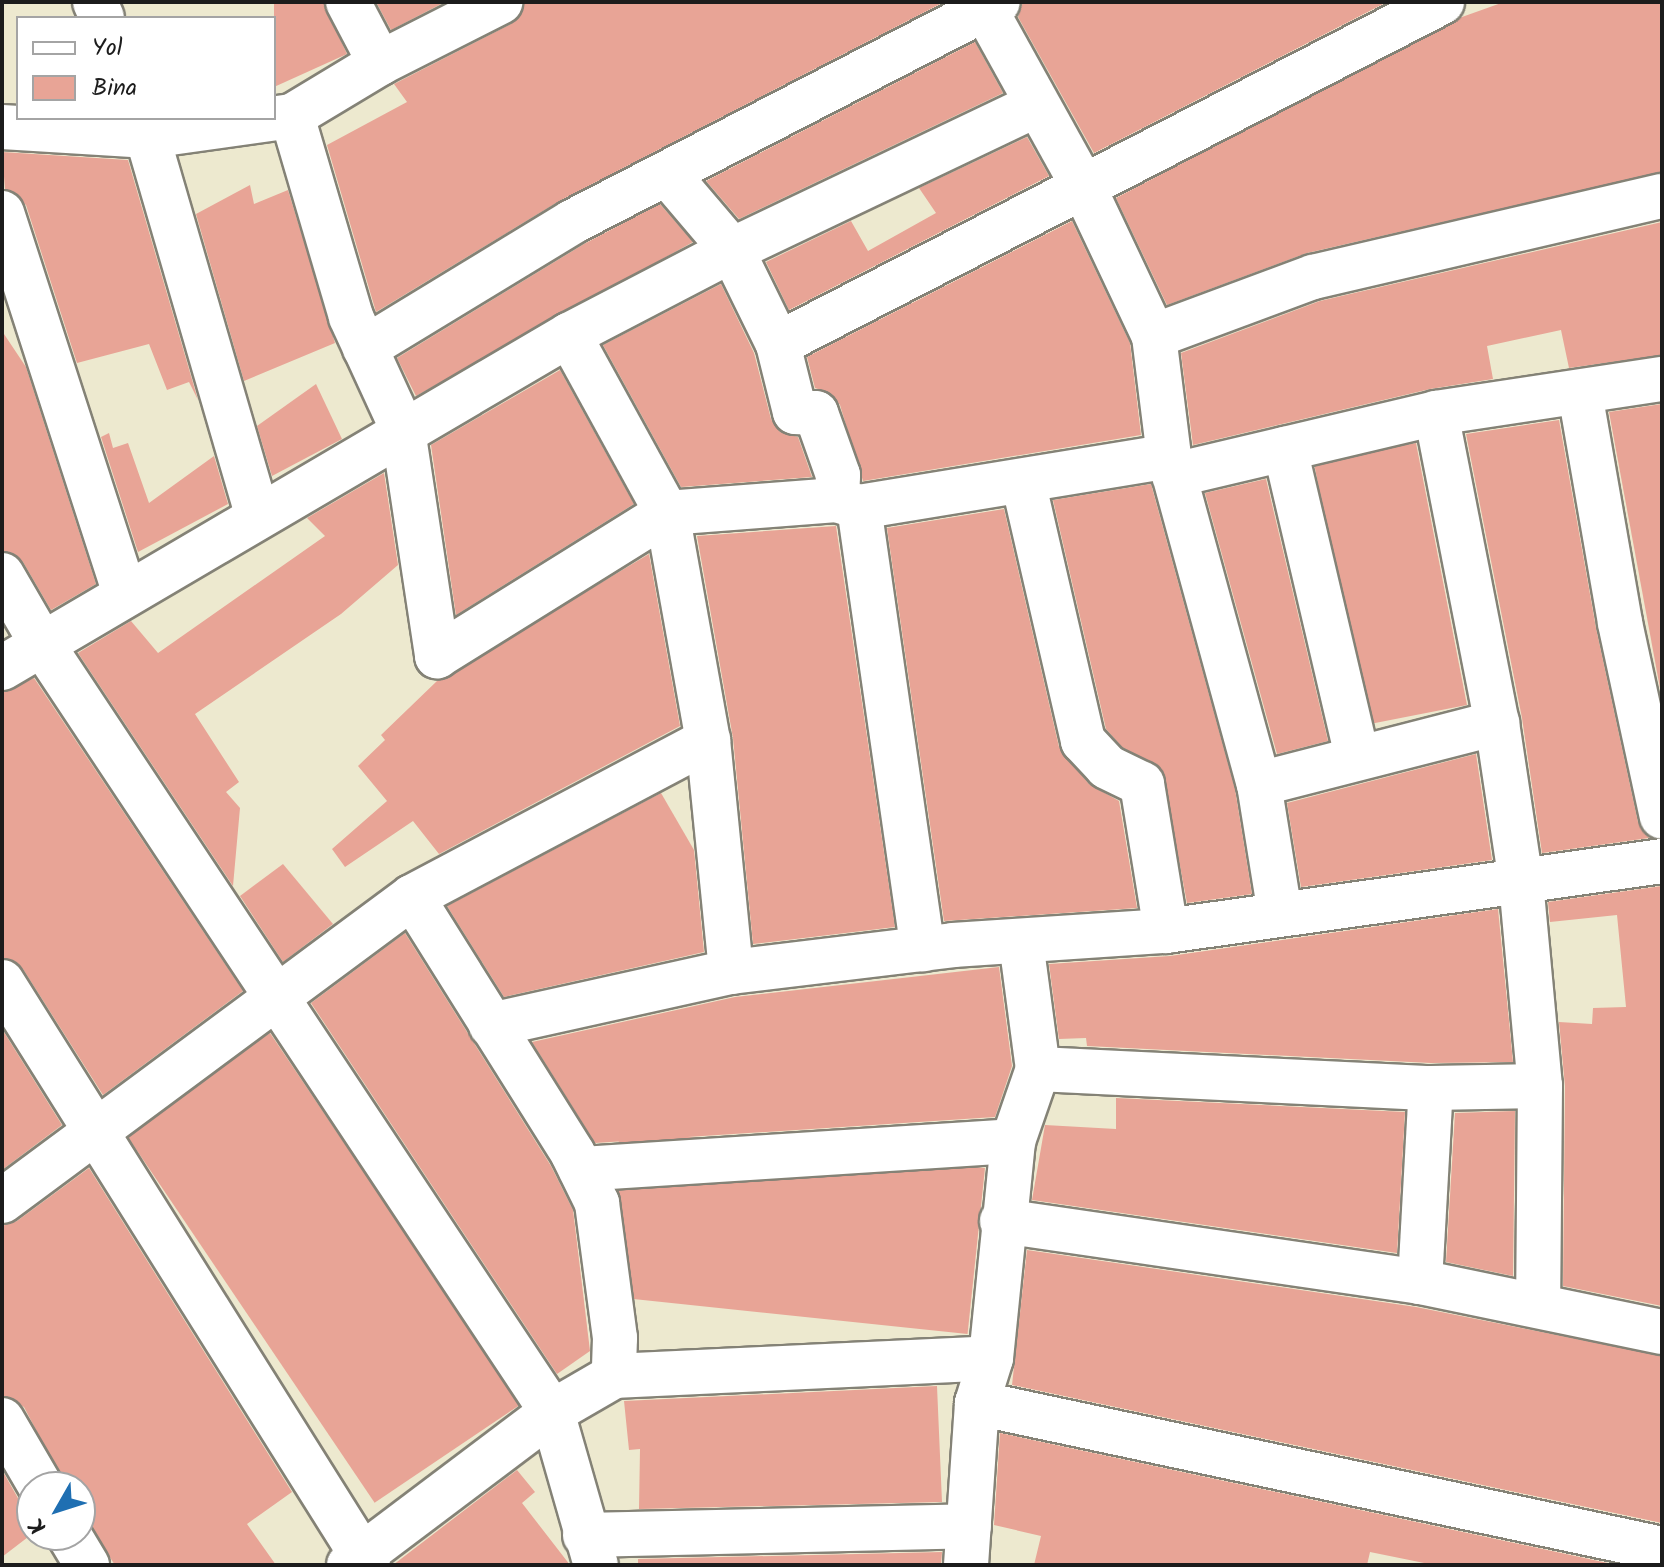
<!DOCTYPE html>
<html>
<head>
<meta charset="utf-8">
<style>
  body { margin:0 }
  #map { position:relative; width:1664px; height:1567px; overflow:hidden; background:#ede9cf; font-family:Kalam,sans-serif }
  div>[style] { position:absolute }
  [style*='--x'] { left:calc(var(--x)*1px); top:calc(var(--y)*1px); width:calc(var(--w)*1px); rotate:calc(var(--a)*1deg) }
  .building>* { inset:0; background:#e8a496; transform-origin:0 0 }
  .roads { filter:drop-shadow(2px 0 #848276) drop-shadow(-2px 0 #848276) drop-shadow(0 2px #848276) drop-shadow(0 -2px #848276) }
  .minor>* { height:44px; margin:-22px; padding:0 22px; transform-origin:22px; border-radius:22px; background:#fff }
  span { translate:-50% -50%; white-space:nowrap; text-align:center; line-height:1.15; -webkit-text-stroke:6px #fff; paint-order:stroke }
  .frame { position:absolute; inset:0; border:4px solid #1c1c1c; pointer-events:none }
  .legend { position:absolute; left:16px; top:16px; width:260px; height:104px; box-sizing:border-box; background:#fff; border:2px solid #a4a4a4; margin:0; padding:10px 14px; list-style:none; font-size:24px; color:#1c1c1c }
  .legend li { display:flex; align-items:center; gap:16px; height:40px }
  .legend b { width:40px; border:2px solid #a4a4a4 }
  .north { position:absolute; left:16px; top:1471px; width:80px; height:80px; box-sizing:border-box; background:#fff; border:2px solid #a4a4a4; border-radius:50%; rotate:231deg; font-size:22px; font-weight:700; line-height:32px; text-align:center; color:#1c1c1c }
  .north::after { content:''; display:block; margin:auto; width:28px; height:36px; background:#1f6fb2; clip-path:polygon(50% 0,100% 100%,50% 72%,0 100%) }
</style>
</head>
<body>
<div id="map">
  <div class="building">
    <i style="clip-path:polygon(274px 2px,323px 2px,347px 54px,274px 87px)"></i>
    <i style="clip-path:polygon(376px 2px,445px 2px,391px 30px)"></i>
    <i style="clip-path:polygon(525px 2px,944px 2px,561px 200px,376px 312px,327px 145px,407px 102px,394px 84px,511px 24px)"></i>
    <i style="clip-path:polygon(1023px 2px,1387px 2px,1094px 153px,1018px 17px)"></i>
    <i style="clip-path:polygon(1504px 2px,1662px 2px,1662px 172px,1307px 253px,1167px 305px,1116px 198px,1462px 17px)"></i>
    <i style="clip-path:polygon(975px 42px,1003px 93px,739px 219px,706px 181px)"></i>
    <i style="clip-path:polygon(1027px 137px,1049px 176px,789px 310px,766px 262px,851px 221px,868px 251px,936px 213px,919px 188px)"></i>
    <i style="clip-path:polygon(2px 152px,128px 160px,198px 400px,189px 382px,167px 390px,149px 344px,77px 363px,26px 205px,5px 189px)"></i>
    <i style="clip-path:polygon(250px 185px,254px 204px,288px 190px,335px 343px,244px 381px,196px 214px)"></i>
    <i style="clip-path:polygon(660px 204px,693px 242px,416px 396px,397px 358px,584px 244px)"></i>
    <i style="clip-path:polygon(1072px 221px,1130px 343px,1141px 435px,863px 481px,840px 405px,830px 393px,815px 388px,807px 357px)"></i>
    <i style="clip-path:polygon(1662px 222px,1662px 355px,1569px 368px,1561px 330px,1487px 346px,1493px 379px,1430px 389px,1193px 445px,1181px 353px,1320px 301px)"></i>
    <i style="clip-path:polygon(721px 284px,754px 353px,771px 419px,780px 432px,798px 437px,812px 477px,681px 487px,603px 345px)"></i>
    <i style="clip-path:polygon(2px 331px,26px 367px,96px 584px,51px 610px,23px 562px,2px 550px)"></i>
    <i style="clip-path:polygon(560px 370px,634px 504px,456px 615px,431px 445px)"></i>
    <i style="clip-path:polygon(316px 384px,342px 439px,272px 476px,257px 426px)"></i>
    <i style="clip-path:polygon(1662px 404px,1662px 699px,1609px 412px)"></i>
    <i style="clip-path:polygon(1559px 420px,1596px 628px,1638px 822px,1649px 838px,1542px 853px,1522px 718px,1466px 434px)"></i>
    <i style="clip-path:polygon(109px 433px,113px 448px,128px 443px,149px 503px,214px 456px,228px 504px,138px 552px,101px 437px)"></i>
    <i style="left:1416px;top:443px;width:267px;height:104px;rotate:79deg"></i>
    <i style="clip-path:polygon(384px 473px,398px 565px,341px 614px,195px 714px,239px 782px,226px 792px,240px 808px,233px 886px,78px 653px,131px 621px,158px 653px,325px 536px,307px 518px)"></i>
    <i style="clip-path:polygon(1266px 479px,1328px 741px,1277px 754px,1205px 493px)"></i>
    <i style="clip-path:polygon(1151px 484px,1235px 789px,1252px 894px,1187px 903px,1162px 770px,1122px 747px,1106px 729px,1053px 500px)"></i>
    <i style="clip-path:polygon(1004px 509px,1059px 747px,1089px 784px,1119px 801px,1137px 908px,944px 921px,887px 528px)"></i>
    <i style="clip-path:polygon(836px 526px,895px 927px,753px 944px,733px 738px,697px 536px)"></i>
    <i style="clip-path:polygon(649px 554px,680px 726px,439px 854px,413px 821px,345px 867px,332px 849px,387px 801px,358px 766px,385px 740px,381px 735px,437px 681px)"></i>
    <i style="clip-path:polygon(34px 678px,243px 991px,103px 1095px,23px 969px,2px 957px,2px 693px)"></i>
    <i style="clip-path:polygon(1476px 754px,1492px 860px,1301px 887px,1287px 803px)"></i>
    <i style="clip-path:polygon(661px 793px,694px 850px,704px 952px,504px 997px,447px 906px)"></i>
    <i style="clip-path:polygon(283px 864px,333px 924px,283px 962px,240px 896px)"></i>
    <i style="clip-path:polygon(1662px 886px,1662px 1306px,1563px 1286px,1565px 1086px,1559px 1022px,1592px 1024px,1593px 1008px,1626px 1007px,1617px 915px,1550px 922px,1548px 902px)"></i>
    <i style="clip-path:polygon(1498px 909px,1513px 1062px,1431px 1063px,1087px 1046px,1086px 1038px,1059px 1039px,1049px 964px,1170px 956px)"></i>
    <i style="clip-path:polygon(405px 933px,551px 1166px,573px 1210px,590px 1351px,557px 1374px,311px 1003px)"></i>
    <i style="clip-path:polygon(999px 967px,1012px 1066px,995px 1117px,595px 1143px,532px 1042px,735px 997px)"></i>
    <i style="clip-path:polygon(2px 1029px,62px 1125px,2px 1170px)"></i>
    <i style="left:270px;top:1033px;width:448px;height:176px;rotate:56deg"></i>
    <i style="clip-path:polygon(1116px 1098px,1405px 1112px,1397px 1253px,1032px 1200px,1045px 1125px,1116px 1129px)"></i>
    <i style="clip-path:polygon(1515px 1111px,1513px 1276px,1446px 1262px,1455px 1113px)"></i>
    <i style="clip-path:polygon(89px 1168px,292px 1492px,247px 1524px,276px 1565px,115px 1565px,80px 1513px,80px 1487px,66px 1487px,24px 1407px,2px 1395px,2px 1226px,17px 1221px)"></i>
    <i style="left:985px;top:1168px;width:167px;height:367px;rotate:96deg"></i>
    <i style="clip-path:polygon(1027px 1250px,1416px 1307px,1662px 1356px,1662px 1523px,1012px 1385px)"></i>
    <i style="clip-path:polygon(937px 1386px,942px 1502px,639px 1509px,640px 1449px,629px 1450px,624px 1401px)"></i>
    <i style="clip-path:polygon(1000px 1433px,1617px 1565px,1434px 1565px,1370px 1552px,1367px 1565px,1034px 1565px,1041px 1536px,994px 1525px)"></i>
    <i style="clip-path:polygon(2px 1470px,19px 1500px,32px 1510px,32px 1534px,2px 1557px)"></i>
    <i style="clip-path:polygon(517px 1470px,535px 1492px,522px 1503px,570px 1565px,393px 1565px)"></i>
    <i style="clip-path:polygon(942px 1552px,941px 1565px,638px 1565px,638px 1559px)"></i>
  </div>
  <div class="roads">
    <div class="minor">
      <i style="--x:95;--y:2;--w:17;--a:66"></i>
      <i style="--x:348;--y:2;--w:69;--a:62.3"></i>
      <i style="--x:981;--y:2;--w:210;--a:61"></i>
      <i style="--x:1083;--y:186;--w:166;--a:64.7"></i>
      <i style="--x:1154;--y:336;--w:121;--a:82.9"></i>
      <i style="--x:1169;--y:456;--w:340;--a:74.7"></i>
      <i style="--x:1259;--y:784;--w:131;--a:80.8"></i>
      <i style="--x:292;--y:116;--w:209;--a:73.6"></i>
      <i style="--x:351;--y:317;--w:124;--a:65.3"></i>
      <i style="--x:403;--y:430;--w:229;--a:81.4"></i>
      <i style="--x:437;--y:656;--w:271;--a:-31.9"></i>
      <i style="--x:667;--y:513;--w:170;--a:-4.4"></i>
      <i style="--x:837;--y:500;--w:23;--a:18"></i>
      <i style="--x:859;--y:507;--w:314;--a:-9.3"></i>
      <i style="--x:142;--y:118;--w:413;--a:73.8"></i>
      <i style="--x:2;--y:127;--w:147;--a:3.5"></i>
      <i style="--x:149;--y:136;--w:144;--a:-8"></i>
      <i style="--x:292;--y:116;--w:103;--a:-31.1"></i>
      <i style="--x:380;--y:63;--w:135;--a:-26.9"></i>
      <i style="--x:669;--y:176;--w:97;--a:49.6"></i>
      <i style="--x:732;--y:250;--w:105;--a:63.9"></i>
      <i style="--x:778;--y:344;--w:70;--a:76"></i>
      <i style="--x:795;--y:412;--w:21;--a:3"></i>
      <i style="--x:816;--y:413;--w:66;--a:70.5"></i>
      <i style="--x:838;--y:475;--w:25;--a:92"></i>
      <i style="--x:2;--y:213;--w:399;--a:72.1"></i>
      <i style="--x:569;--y:335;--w:184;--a:-27.5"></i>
      <i style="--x:732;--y:250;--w:335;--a:-25.5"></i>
      <i style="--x:1154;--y:336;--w:170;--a:-20.4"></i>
      <i style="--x:1313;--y:277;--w:358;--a:-13.1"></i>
      <i style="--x:778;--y:344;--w:747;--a:-27.25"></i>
      <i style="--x:365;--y:348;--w:242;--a:-31.3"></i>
      <i style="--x:572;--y:222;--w:479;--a:-27.3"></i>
      <i style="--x:1580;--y:393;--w:233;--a:80.1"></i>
      <i style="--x:1620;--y:623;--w:198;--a:77.8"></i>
      <i style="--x:1436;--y:413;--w:316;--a:78.9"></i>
      <i style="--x:1497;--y:723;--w:161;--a:81.4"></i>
      <i style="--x:1521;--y:882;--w:205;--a:84.7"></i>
      <i style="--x:1540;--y:1086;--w:219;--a:90.5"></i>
      <i style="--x:1285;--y:449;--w:314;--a:76.8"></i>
      <i style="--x:1174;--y:475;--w:269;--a:-13.3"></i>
      <i style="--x:1436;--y:413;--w:229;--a:-8.6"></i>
      <i style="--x:1023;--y:481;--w:267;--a:77"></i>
      <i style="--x:1083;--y:741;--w:35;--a:47"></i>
      <i style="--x:1107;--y:767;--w:39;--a:26"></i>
      <i style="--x:1142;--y:784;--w:149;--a:80.7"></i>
      <i style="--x:859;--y:507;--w:447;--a:81.8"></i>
      <i style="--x:2;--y:575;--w:80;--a:59.9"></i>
      <i style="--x:42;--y:644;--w:922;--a:56.41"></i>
      <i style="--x:552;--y:1412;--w:159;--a:74"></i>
      <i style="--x:2;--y:668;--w:658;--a:-30.43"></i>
      <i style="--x:569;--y:335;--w:203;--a:61.2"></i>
      <i style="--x:667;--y:513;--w:231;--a:79.8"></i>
      <i style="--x:708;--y:740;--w:233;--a:84.3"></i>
      <i style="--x:1259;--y:784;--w:246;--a:-14.4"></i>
      <i style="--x:412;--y:897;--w:303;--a:57.9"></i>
      <i style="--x:573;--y:1154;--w:55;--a:63.9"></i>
      <i style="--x:597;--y:1203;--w:136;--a:82.4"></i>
      <i style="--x:615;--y:1338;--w:38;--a:92"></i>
      <i style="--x:1021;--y:942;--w:128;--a:82.4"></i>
      <i style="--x:2;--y:982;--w:688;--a:57.88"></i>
      <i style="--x:491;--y:1025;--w:246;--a:-12.5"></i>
      <i style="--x:731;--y:972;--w:224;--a:-6.9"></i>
      <i style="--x:953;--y:945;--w:213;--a:-3.8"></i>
      <i style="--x:1166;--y:931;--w:501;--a:-8.03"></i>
      <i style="--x:581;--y:1169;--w:433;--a:-3.7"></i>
      <i style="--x:2;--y:1201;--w:510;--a:-36.56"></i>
      <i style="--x:412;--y:897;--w:335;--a:-27.9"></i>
      <i style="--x:1002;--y:1221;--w:422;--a:8.3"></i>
      <i style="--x:1420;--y:1282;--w:247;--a:11.7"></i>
      <i style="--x:1420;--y:1282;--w:194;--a:-86.8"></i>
      <i style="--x:977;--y:1403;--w:700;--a:12.03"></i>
      <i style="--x:2;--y:1420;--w:78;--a:59.8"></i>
      <i style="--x:69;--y:1535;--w:35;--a:59"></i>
      <i style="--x:585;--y:1535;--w:384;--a:-1.3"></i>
      <i style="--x:349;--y:1565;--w:254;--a:-37"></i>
      <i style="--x:552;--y:1412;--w:72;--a:-30.1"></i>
      <i style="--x:614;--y:1376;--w:377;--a:-2.7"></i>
      <i style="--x:966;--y:1565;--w:162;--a:-86.1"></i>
      <i style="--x:977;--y:1403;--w:47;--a:-72.7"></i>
      <i style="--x:991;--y:1358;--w:218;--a:-84.2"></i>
      <i style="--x:1013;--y:1141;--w:76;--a:-70.9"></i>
      <i style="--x:1038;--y:1069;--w:393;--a:2.8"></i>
      <i style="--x:1431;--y:1088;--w:109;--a:-1.1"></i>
    </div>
  </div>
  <div class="frame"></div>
  <ul class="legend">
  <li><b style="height:10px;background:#fff"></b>Yol</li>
  <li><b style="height:22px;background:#e8a496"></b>Bina</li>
  </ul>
  <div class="north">K</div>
</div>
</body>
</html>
